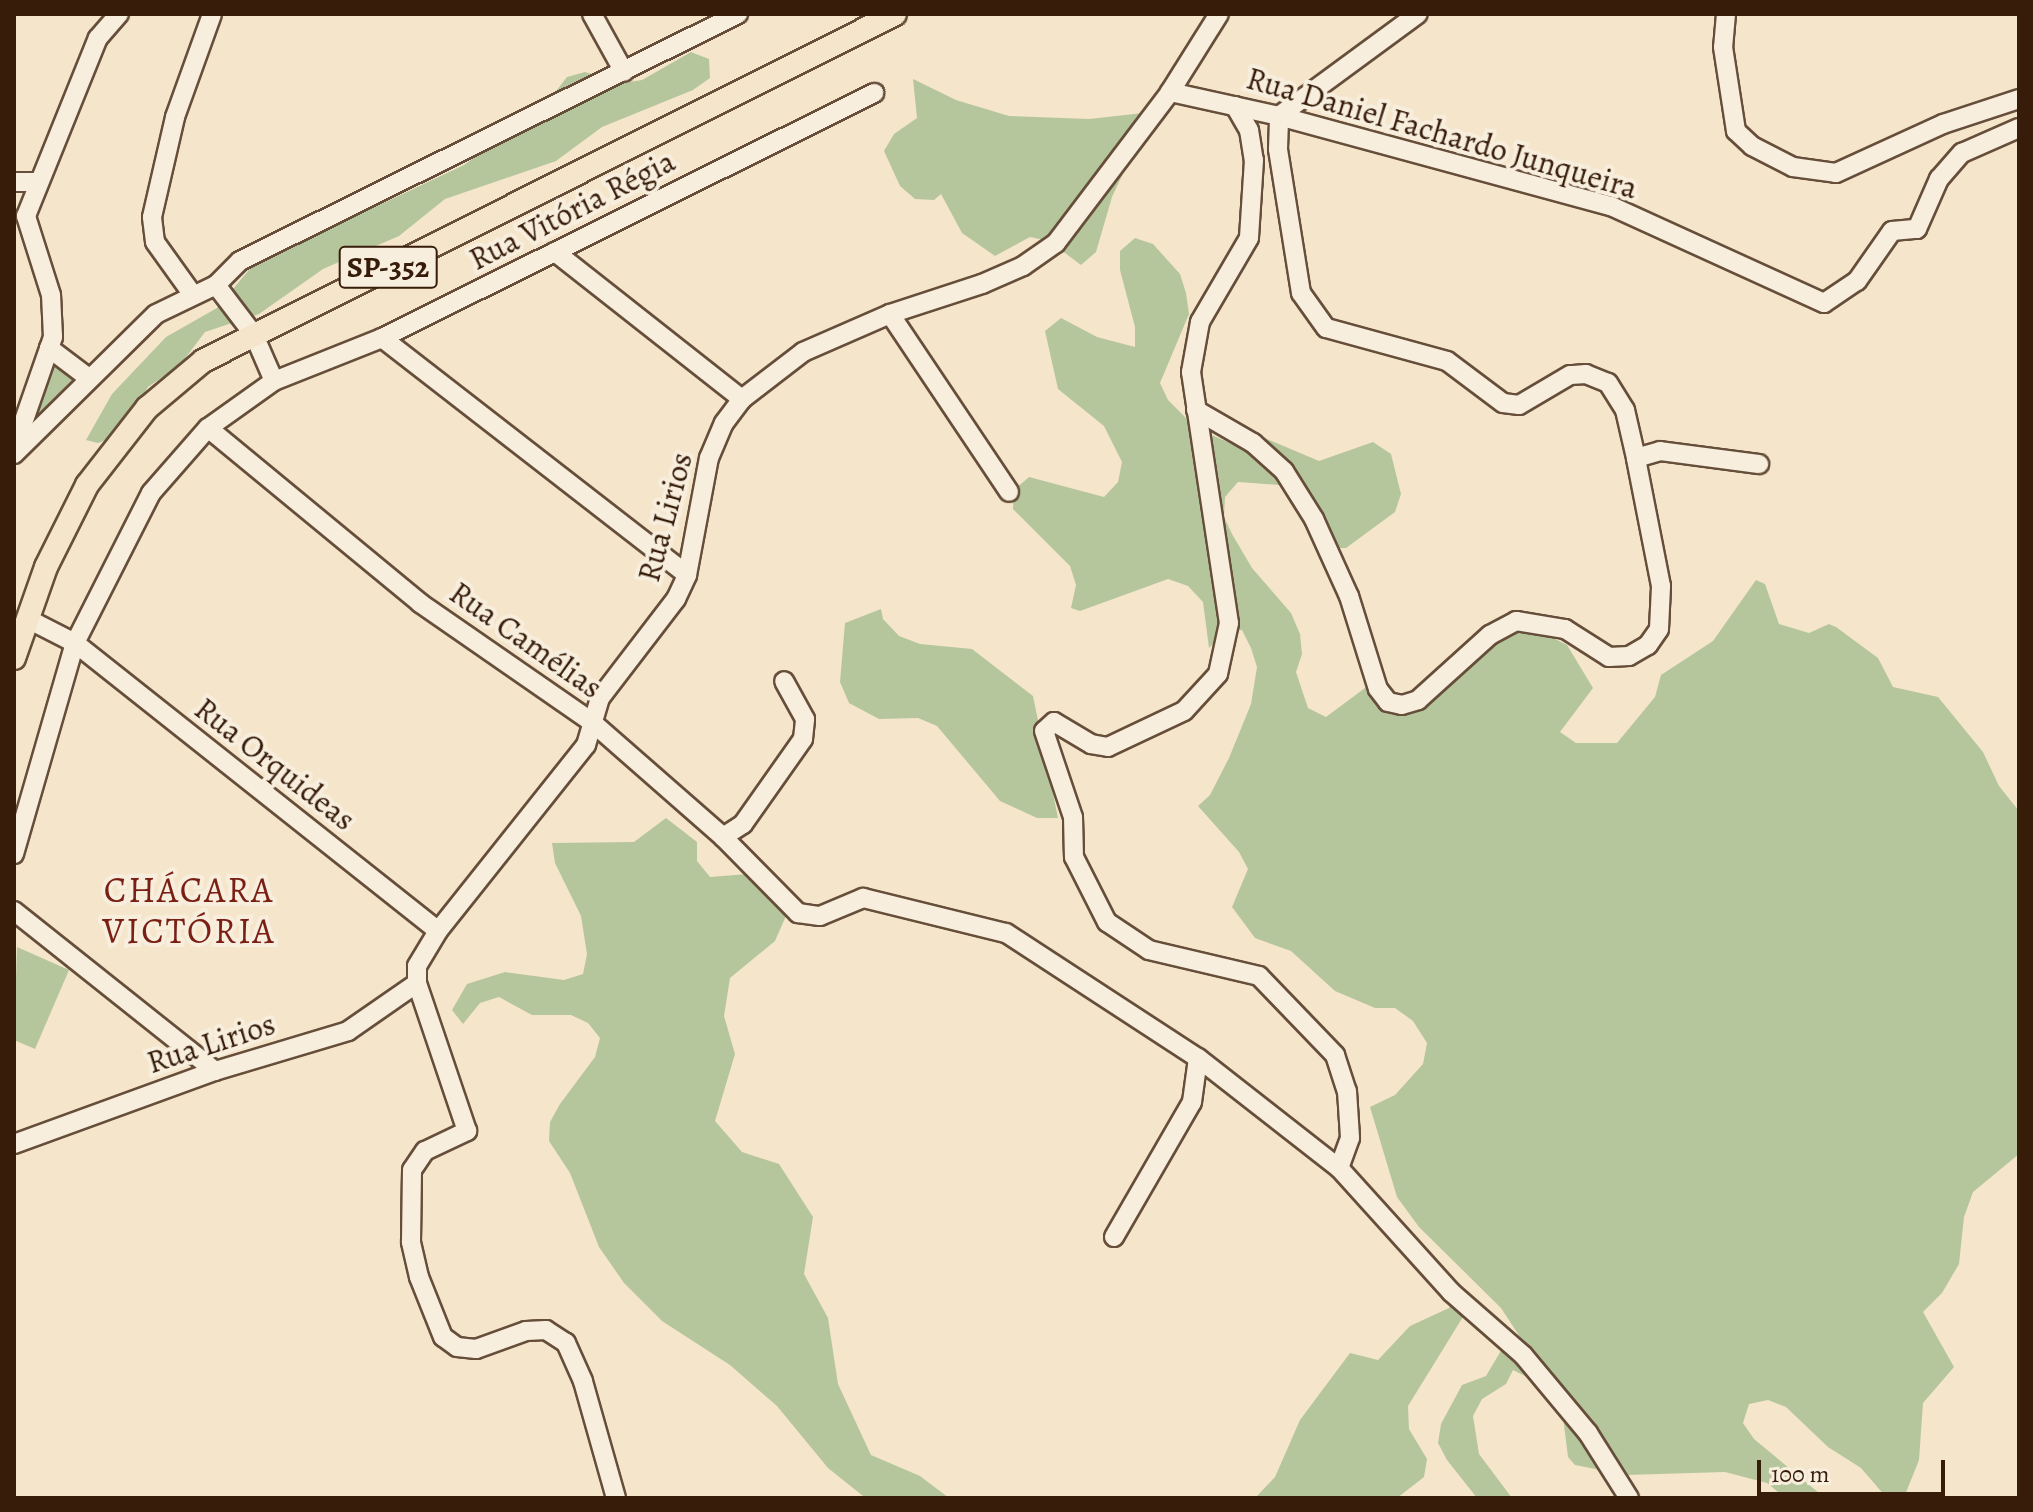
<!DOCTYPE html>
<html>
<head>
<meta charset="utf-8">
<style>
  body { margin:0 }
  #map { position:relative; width:2033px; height:1512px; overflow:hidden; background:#f5e5cb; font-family:Alegreya,serif }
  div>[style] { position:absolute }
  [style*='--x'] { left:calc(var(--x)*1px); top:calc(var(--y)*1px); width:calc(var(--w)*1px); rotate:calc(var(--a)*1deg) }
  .green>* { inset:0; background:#b6c69c }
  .roads { filter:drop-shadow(2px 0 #664e3a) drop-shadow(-2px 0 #664e3a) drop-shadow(0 2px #664e3a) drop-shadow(0 -2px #664e3a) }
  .minor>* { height:18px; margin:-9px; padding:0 9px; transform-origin:9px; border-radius:9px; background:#f8eedd }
  .major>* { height:22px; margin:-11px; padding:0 11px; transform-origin:11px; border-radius:11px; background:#f5e5cb }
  span { translate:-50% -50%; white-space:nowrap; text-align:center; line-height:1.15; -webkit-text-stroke:8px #f8eedd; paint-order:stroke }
  .shield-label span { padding:2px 6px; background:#f8eedd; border:2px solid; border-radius:6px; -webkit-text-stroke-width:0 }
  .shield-label { font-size:30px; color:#361c09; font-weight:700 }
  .street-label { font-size:32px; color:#361c09 }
  .quarter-label { font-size:36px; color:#7a1f14; letter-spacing:2px }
  .frame { position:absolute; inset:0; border:16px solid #361c09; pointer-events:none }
  .scale { position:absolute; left:1757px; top:1460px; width:188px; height:36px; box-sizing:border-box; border:4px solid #361c09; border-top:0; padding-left:10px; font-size:24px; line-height:28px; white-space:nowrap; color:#361c09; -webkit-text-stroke:6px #f8eedd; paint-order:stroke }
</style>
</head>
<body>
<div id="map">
  <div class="green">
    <i style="clip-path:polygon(691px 52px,709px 59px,710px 78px,693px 90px,602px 127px,556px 161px,445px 199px,399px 236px,323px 269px,259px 314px,205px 332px,180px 365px,148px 387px,117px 436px,98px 443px,86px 440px,112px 394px,166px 337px,217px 308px,254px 264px,464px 165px,543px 108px,567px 77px,585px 72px,623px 83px,642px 80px)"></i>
    <i style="clip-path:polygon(913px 79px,956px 100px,1009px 116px,1089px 119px,1152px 112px,1112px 197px,1096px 252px,1081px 265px,1049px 241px,1030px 237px,995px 256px,962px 233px,941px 194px,934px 200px,915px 199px,900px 186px,884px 151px,894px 134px,917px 118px)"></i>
    <i style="clip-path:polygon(1135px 238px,1153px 244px,1180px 274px,1186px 293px,1189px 314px,1160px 383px,1168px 400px,1196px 428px,1232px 444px,1255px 434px,1319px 461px,1373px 442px,1391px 454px,1401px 494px,1395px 512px,1346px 548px,1326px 548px,1279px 485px,1238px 482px,1225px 497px,1224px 517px,1232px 534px,1252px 568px,1291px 613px,1300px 634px,1302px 654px,1296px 672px,1308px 708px,1326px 717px,1369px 685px,1380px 695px,1410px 697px,1501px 635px,1533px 628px,1567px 645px,1593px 688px,1560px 732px,1576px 743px,1617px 743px,1655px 697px,1661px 675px,1713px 641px,1756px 580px,1765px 584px,1779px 624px,1809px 633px,1829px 624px,1836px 627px,1878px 658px,1893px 687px,1938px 697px,1983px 752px,1999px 786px,2019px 811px,2019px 1154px,1973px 1192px,1964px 1217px,1959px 1264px,1942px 1293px,1923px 1312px,1954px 1367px,1923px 1403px,1919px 1460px,1905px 1495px,1886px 1497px,1861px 1468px,1828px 1447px,1786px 1407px,1768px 1400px,1749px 1404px,1743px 1423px,1754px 1439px,1825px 1498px,1785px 1498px,1767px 1483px,1725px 1472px,1626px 1475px,1575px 1465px,1568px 1457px,1563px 1417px,1527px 1377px,1513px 1370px,1506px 1384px,1482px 1399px,1473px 1416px,1479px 1454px,1512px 1498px,1477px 1498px,1447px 1460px,1438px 1443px,1441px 1424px,1462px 1385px,1486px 1376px,1502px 1349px,1522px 1340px,1501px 1308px,1419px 1227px,1397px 1197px,1370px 1107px,1395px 1095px,1423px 1064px,1427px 1043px,1413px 1021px,1395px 1008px,1375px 1008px,1335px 991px,1291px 951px,1255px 938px,1232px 907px,1248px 869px,1239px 852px,1198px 806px,1210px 795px,1229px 758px,1251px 704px,1257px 667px,1251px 648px,1242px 630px,1224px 633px,1209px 648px,1203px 602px,1188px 586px,1168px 579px,1080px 611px,1071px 608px,1076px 585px,1070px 566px,1013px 509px,1014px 490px,1029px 477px,1104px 497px,1118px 482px,1122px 462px,1104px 426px,1058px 389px,1045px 331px,1061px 318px,1097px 337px,1135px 347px,1135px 327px,1120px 270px,1120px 251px)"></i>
    <i style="clip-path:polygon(51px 355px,85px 380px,20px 443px)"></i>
    <i style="clip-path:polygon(881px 609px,883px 619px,899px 636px,920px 644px,972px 649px,1033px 696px,1058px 818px,1037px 818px,1000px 801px,937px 726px,918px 718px,879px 719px,849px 703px,840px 682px,845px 623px)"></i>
    <i style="clip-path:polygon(666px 818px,697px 842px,697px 861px,710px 877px,748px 874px,792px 902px,775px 941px,730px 978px,724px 1016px,735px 1054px,715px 1121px,742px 1152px,779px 1164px,813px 1217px,804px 1274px,828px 1318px,838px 1384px,871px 1455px,920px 1476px,949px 1498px,863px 1496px,828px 1468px,777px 1406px,730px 1365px,662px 1321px,624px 1283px,599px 1247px,570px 1173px,549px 1141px,550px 1122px,560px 1104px,595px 1057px,600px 1038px,588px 1023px,571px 1015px,532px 1015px,499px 997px,480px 1003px,463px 1024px,452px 1010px,467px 984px,505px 972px,564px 980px,583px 974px,587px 954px,581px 916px,555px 863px,552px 843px,634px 842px)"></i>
    <i style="clip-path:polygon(17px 947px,69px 970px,35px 1049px,14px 1040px)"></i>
    <i style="clip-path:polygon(1452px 1300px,1466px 1312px,1408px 1406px,1409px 1429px,1427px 1459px,1424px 1477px,1397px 1498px,1255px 1498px,1275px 1477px,1300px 1420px,1350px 1353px,1378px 1360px,1410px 1326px,1449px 1308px)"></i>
  </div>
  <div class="roads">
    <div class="minor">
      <i style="--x:592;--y:14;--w:66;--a:61.1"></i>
      <i style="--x:1726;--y:14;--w:33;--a:95"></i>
      <i style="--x:1723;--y:47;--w:85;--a:81.2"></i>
      <i style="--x:1736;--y:131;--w:22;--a:43"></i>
      <i style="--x:1752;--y:146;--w:46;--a:27.1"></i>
      <i style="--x:1793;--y:167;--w:43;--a:7.9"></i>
      <i style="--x:1836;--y:173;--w:118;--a:-24.6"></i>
      <i style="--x:1943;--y:124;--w:80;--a:-18.2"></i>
      <i style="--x:1170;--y:92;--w:112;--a:12.4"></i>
      <i style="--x:1279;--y:116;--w:344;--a:15.2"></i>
      <i style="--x:1611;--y:206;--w:234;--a:24.5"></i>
      <i style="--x:1824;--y:303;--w:40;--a:-34"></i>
      <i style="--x:1857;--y:281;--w:61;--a:-55"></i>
      <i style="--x:1892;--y:231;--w:25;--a:-5"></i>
      <i style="--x:1917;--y:229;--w:55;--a:-66.3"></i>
      <i style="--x:1939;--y:179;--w:35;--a:-49"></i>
      <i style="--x:1962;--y:153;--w:62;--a:-23.7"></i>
      <i style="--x:1235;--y:106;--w:28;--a:60"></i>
      <i style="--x:1249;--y:130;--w:30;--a:81"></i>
      <i style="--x:1254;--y:160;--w:78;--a:93.7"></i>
      <i style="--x:1249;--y:238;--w:97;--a:120.3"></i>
      <i style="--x:1200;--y:322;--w:51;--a:100.2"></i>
      <i style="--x:1191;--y:372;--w:254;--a:81.4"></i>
      <i style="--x:1229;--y:623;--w:52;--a:102.2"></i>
      <i style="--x:1218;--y:674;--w:50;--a:132.6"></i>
      <i style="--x:1184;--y:711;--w:84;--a:154.7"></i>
      <i style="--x:1108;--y:747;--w:17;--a:-170"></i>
      <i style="--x:1091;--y:744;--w:43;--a:-149.3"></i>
      <i style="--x:1054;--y:722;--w:13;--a:138"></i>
      <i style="--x:1044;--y:731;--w:91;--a:71.4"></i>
      <i style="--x:1073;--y:817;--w:40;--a:88.6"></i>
      <i style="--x:1074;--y:857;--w:73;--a:63.1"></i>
      <i style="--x:1107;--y:922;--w:50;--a:33.7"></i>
      <i style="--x:1149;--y:950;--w:113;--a:13.3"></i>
      <i style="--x:1259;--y:976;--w:110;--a:46.1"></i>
      <i style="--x:1335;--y:1055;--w:38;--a:72"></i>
      <i style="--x:1347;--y:1091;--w:47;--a:86.3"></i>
      <i style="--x:1350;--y:1138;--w:32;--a:110"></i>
      <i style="--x:14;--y:182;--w:23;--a:0"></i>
      <i style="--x:555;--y:252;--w:238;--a:38.2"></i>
      <i style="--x:216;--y:285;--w:63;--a:52.8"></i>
      <i style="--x:254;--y:335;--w:50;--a:66.5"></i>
      <i style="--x:193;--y:295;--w:65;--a:-125.6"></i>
      <i style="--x:155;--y:242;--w:25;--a:-97"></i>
      <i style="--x:152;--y:217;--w:103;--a:-77"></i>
      <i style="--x:175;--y:117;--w:109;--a:-70.2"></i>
      <i style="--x:890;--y:314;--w:214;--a:56.2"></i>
      <i style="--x:382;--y:338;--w:386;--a:37.8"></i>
      <i style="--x:49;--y:348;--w:51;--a:37.1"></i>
      <i style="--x:1196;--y:410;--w:66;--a:30.1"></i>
      <i style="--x:1253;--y:443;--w:42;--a:42.1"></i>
      <i style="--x:1284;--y:471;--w:57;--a:58"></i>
      <i style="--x:1314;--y:519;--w:85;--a:65.6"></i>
      <i style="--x:1349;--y:596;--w:97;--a:72.7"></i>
      <i style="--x:1378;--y:689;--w:16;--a:52"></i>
      <i style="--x:1388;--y:702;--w:14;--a:12"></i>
      <i style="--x:1402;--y:705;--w:17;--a:-17"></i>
      <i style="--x:1418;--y:700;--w:97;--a:-42.1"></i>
      <i style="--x:1490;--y:635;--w:30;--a:-28"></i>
      <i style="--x:1516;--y:621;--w:50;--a:9.3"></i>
      <i style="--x:1565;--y:629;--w:52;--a:32.5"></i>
      <i style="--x:1609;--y:657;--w:20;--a:-3"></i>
      <i style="--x:1629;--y:656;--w:22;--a:-30"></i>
      <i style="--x:1648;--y:645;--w:19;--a:-55"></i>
      <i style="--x:1659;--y:629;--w:43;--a:-87.3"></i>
      <i style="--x:1661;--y:586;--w:130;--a:-101.1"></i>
      <i style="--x:1636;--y:458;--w:49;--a:-102.9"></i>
      <i style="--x:1625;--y:410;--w:32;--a:-122"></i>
      <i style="--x:1608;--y:383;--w:24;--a:-158"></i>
      <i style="--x:1586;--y:374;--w:16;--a:176"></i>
      <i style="--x:1570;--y:375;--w:59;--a:149.5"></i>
      <i style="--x:1519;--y:405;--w:16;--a:-173"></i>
      <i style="--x:1503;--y:403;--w:70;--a:-143.1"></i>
      <i style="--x:1447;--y:361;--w:125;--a:-164.7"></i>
      <i style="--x:1326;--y:328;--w:43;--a:-125.5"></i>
      <i style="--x:1301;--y:293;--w:146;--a:-99.1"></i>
      <i style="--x:1278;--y:149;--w:33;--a:-88"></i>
      <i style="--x:1279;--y:116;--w:172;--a:-36.3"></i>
      <i style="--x:208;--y:428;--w:275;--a:39.5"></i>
      <i style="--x:420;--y:603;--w:211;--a:34.7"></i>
      <i style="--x:593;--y:723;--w:173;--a:41.2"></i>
      <i style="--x:723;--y:837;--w:107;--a:45.4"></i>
      <i style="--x:798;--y:913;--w:22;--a:8"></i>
      <i style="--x:820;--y:916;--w:47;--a:-22.7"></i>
      <i style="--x:863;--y:898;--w:147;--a:13.8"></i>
      <i style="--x:1006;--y:933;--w:229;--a:33.1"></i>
      <i style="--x:1198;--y:1058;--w:179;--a:38"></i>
      <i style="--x:1339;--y:1168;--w:167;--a:47.9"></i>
      <i style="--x:1451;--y:1292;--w:96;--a:41.2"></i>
      <i style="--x:1523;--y:1355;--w:102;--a:50.2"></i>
      <i style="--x:1588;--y:1433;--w:77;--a:57.8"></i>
      <i style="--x:14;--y:449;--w:119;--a:-70.8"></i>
      <i style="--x:53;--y:337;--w:42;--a:-92.7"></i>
      <i style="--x:51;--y:295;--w:83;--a:-107.6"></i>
      <i style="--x:26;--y:216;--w:192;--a:-68"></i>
      <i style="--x:98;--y:38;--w:32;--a:-49"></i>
      <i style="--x:14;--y:454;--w:199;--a:-44.6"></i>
      <i style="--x:156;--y:314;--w:67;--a:-25.8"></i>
      <i style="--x:216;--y:285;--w:34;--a:-45"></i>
      <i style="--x:240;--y:261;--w:556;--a:-26.38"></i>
      <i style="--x:1636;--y:458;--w:25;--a:-16"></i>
      <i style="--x:1660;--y:451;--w:100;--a:7.5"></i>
      <i style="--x:28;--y:619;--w:53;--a:27.1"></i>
      <i style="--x:75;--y:643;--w:463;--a:38.4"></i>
      <i style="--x:723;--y:837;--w:24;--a:-33"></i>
      <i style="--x:743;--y:824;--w:104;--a:-54.8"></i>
      <i style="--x:803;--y:739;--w:20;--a:-84"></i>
      <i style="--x:805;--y:719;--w:43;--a:-118.9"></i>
      <i style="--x:14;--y:854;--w:220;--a:-73.9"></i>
      <i style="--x:75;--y:643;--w:168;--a:-63.1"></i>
      <i style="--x:151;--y:493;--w:86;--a:-48.8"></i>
      <i style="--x:208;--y:428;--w:81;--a:-35.5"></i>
      <i style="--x:274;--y:381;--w:116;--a:-21.7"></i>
      <i style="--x:382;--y:338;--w:550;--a:-26.47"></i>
      <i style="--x:14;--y:911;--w:257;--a:38.5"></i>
      <i style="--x:14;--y:1144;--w:214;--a:-20"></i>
      <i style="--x:215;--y:1071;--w:139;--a:-16.7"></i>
      <i style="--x:348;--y:1031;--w:84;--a:-34.8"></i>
      <i style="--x:1114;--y:1237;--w:156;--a:-60"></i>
      <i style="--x:1192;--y:1102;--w:44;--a:-82.2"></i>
      <i style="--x:616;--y:1498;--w:122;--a:-105.8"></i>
      <i style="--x:583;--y:1381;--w:42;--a:-114.1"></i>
      <i style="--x:566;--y:1343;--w:24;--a:-147"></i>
      <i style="--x:546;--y:1330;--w:20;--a:177"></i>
      <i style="--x:526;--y:1331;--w:53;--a:160.2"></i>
      <i style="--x:476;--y:1349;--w:19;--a:-174"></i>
      <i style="--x:457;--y:1347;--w:17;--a:-144"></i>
      <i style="--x:443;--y:1337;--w:65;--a:-111.8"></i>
      <i style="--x:419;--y:1277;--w:36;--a:-103"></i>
      <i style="--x:411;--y:1242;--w:72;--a:-89.2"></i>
      <i style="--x:412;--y:1170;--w:23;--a:-56"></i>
      <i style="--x:425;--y:1151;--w:47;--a:-25.5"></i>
      <i style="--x:467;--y:1131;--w:156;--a:-108.7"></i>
      <i style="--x:417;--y:983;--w:17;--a:-90"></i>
      <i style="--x:417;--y:966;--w:41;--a:-59"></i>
      <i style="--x:438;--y:931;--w:238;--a:-51.5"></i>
      <i style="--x:586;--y:745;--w:49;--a:-73.4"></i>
      <i style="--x:600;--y:698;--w:125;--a:-52.5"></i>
      <i style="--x:676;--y:599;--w:26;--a:-65"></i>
      <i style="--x:687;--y:575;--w:119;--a:-79.4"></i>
      <i style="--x:709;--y:458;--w:38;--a:-67"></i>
      <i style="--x:724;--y:423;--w:30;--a:-53"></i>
      <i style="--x:742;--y:399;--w:77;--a:-37.6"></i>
      <i style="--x:803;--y:352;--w:95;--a:-23.6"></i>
      <i style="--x:890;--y:314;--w:97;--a:-18.1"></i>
      <i style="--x:982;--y:284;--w:45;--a:-23.7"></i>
      <i style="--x:1023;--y:266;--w:40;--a:-34.9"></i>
      <i style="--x:1056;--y:243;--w:189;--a:-52.9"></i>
      <i style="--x:1170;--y:92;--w:92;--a:-57.9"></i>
    </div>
    <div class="major">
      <i style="--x:14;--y:658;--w:96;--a:-70.6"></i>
      <i style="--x:46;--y:567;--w:92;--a:-63.4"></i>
      <i style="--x:87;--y:485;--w:98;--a:-52.1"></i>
      <i style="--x:147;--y:408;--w:73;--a:-40"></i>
      <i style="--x:203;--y:361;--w:774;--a:-26.63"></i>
    </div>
  </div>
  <div class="shield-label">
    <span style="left:388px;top:267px">SP-352</span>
  </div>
  <div class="street-label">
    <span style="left:1442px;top:133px;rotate:16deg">Rua Daniel Fachardo Junqueira</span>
    <span style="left:572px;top:210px;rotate:-27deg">Rua Vitória Régia</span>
    <span style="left:665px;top:517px;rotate:-75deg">Rua Lirios</span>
    <span style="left:526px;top:640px;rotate:35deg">Rua Camélias</span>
    <span style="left:275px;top:764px;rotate:38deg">Rua Orquideas</span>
    <span style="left:211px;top:1043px;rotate:-18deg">Rua Lirios</span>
  </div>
  <div class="quarter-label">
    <span style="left:189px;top:910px">CHÁCARA<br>VICTÓRIA</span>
  </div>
  <div class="frame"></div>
  <div class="scale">100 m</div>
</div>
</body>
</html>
